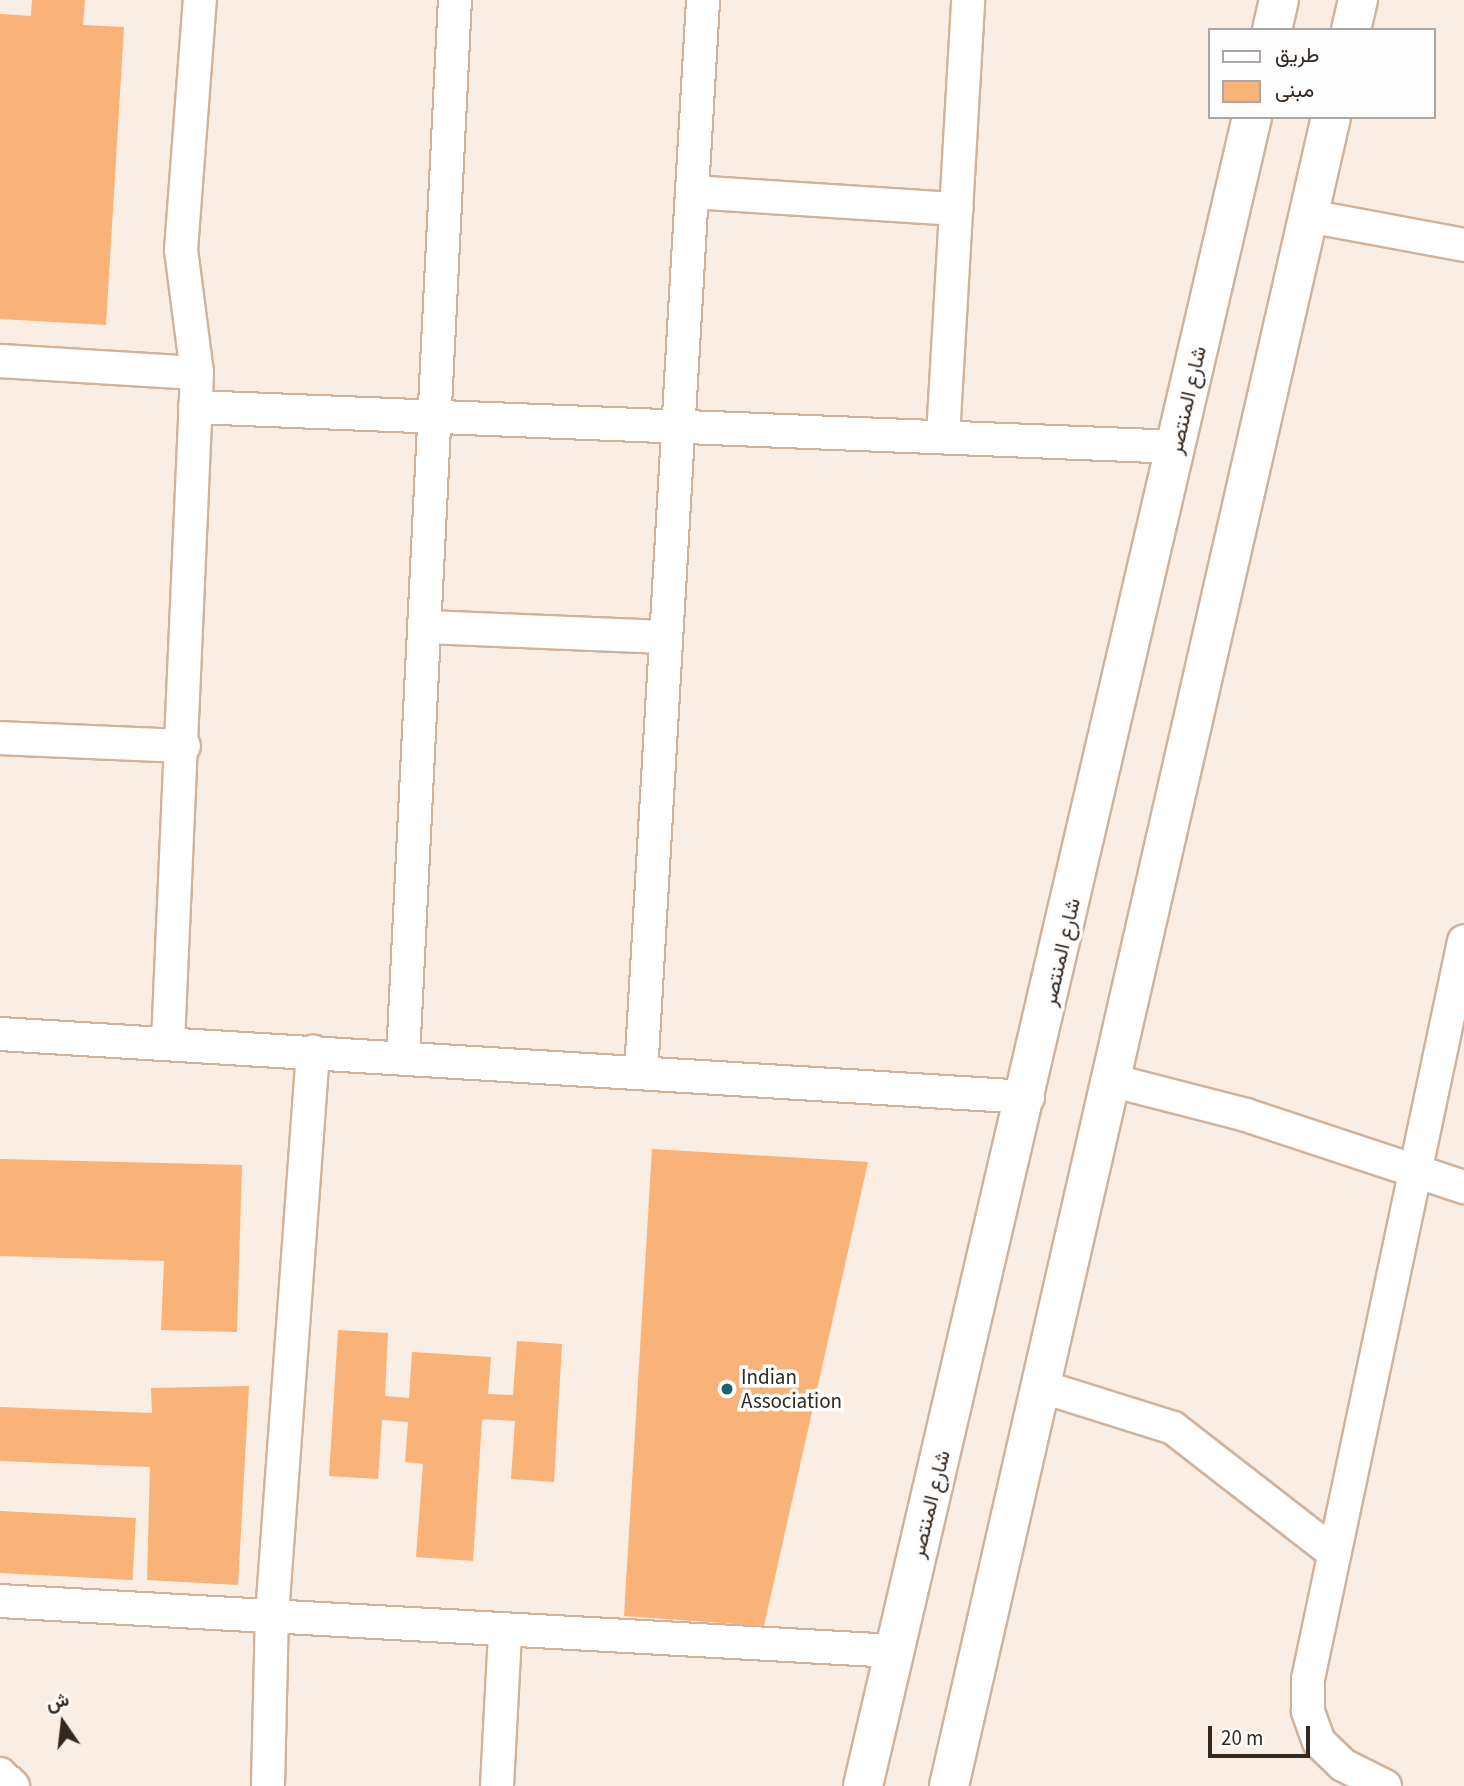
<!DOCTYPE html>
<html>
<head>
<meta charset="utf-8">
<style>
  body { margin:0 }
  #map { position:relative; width:1464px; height:1786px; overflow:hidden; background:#faede3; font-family:"Source Sans 3",Vazirmatn,sans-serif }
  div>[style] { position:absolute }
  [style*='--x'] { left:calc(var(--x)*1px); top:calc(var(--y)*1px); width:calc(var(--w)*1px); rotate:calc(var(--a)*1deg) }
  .building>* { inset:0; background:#f9b277; transform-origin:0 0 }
  .roads { filter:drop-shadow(2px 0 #d1b29a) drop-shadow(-2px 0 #d1b29a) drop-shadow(0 2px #d1b29a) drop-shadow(0 -2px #d1b29a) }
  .street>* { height:32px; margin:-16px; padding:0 16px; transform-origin:16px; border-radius:16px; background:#fff }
  .primary>* { height:38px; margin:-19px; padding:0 19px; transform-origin:19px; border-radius:19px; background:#fff }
  .dots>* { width:19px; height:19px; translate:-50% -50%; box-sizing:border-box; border:4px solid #fdfdfd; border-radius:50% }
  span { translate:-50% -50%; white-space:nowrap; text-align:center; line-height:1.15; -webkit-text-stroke:7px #fdfdfd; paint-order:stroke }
  .street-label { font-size:21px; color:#33271e }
  .poi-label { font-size:21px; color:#33271e }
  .left { translate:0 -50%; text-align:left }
  .legend { position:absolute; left:1208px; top:28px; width:228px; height:91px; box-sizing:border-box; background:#fdfdfd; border:2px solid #aca7a4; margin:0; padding:9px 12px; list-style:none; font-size:21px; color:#33271e }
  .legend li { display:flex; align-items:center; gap:14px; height:35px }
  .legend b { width:35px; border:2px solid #aca7a4 }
  .north { position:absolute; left:28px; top:1688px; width:70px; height:70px; -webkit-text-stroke:5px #fdfdfd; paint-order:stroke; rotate:346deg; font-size:19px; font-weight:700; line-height:28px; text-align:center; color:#33271e }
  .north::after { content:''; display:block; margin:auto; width:24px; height:32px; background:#33271e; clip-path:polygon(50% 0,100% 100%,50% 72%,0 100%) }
  .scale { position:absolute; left:1208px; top:1726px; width:102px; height:32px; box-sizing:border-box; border:4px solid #33271e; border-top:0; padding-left:9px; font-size:21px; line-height:24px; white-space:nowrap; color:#33271e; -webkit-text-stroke:5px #fdfdfd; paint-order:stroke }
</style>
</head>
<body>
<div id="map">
  <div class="building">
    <i style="clip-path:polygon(32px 0,85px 0,83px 25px,124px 27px,106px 325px,0 319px,0 14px,31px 16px)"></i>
    <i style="clip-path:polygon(652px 1149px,868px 1162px,764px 1626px,624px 1616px)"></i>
    <i style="clip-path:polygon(0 1159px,242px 1165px,237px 1332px,161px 1330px,164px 1261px,0 1256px)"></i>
    <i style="clip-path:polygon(338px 1330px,388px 1333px,385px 1396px,409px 1398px,412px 1352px,491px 1357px,488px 1394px,513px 1395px,517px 1341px,562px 1344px,554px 1482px,511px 1479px,515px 1421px,482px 1419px,473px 1561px,416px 1557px,423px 1464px,405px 1462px,408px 1422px,382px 1420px,378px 1479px,329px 1476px)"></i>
    <i style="clip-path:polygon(249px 1386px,238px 1585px,147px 1580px,150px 1467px,0 1461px,0 1407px,152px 1413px,151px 1388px)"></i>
    <i style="left:0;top:1511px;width:136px;height:62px;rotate:3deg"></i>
  </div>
  <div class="roads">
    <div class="street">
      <i style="--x:692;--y:192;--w:265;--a:3.7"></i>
      <i style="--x:1308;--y:216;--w:159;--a:10.5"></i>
      <i style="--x:0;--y:361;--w:197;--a:3.5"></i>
      <i style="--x:195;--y:407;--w:982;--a:2.33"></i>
      <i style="--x:943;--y:437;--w:438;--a:-86.7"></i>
      <i style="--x:425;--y:627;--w:241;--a:2.4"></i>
      <i style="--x:0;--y:738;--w:184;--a:2.5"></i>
      <i style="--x:0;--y:1034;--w:1030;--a:3.51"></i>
      <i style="--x:168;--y:1043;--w:671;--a:-87.52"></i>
      <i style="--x:197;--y:373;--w:124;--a:-97.4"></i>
      <i style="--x:181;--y:250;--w:251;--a:-85.7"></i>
      <i style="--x:403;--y:1058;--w:1059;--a:-87.19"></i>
      <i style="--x:641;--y:1073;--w:1075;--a:-86.69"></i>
      <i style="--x:1110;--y:1080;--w:140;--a:14.4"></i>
      <i style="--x:1246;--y:1115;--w:230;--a:18.3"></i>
      <i style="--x:1040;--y:1386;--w:139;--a:17.5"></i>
      <i style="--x:1173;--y:1428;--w:204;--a:37.8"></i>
      <i style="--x:0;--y:1601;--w:895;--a:3.2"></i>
      <i style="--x:0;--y:1774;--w:18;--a:43"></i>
      <i style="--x:268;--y:1786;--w:171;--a:-88.7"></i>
      <i style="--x:272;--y:1615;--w:565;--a:-85.84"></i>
      <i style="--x:497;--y:1786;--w:153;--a:-87"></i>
      <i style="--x:1385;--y:1786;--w:47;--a:-153.4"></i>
      <i style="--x:1343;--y:1765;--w:33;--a:-136"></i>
      <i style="--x:1319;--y:1742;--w:33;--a:-110"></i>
      <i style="--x:1308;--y:1711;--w:32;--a:-90"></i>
      <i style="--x:1308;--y:1679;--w:754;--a:-78.06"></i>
    </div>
    <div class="primary">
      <i style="--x:1272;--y:30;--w:31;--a:-77"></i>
      <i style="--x:1351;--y:30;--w:31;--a:-77"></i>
      <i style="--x:863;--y:1786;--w:1714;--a:-76.88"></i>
      <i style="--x:949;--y:1786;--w:1712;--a:-77.11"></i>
    </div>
  </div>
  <div class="dots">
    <i style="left:727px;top:1389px;background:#1a6570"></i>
  </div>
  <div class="street-label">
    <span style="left:1187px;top:400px;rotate:-77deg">شارع المنتصر</span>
    <span style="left:1061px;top:952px;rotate:-77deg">شارع المنتصر</span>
    <span style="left:930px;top:1504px;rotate:-76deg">شارع المنتصر</span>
  </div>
  <div class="poi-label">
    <span class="left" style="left:741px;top:1389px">Indian<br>Association</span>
  </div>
  <ul class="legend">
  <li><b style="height:9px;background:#fff"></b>طريق</li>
  <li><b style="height:19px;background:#f9b277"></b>مبنى</li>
  </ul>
  <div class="north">ش</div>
  <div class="scale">20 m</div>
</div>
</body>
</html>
